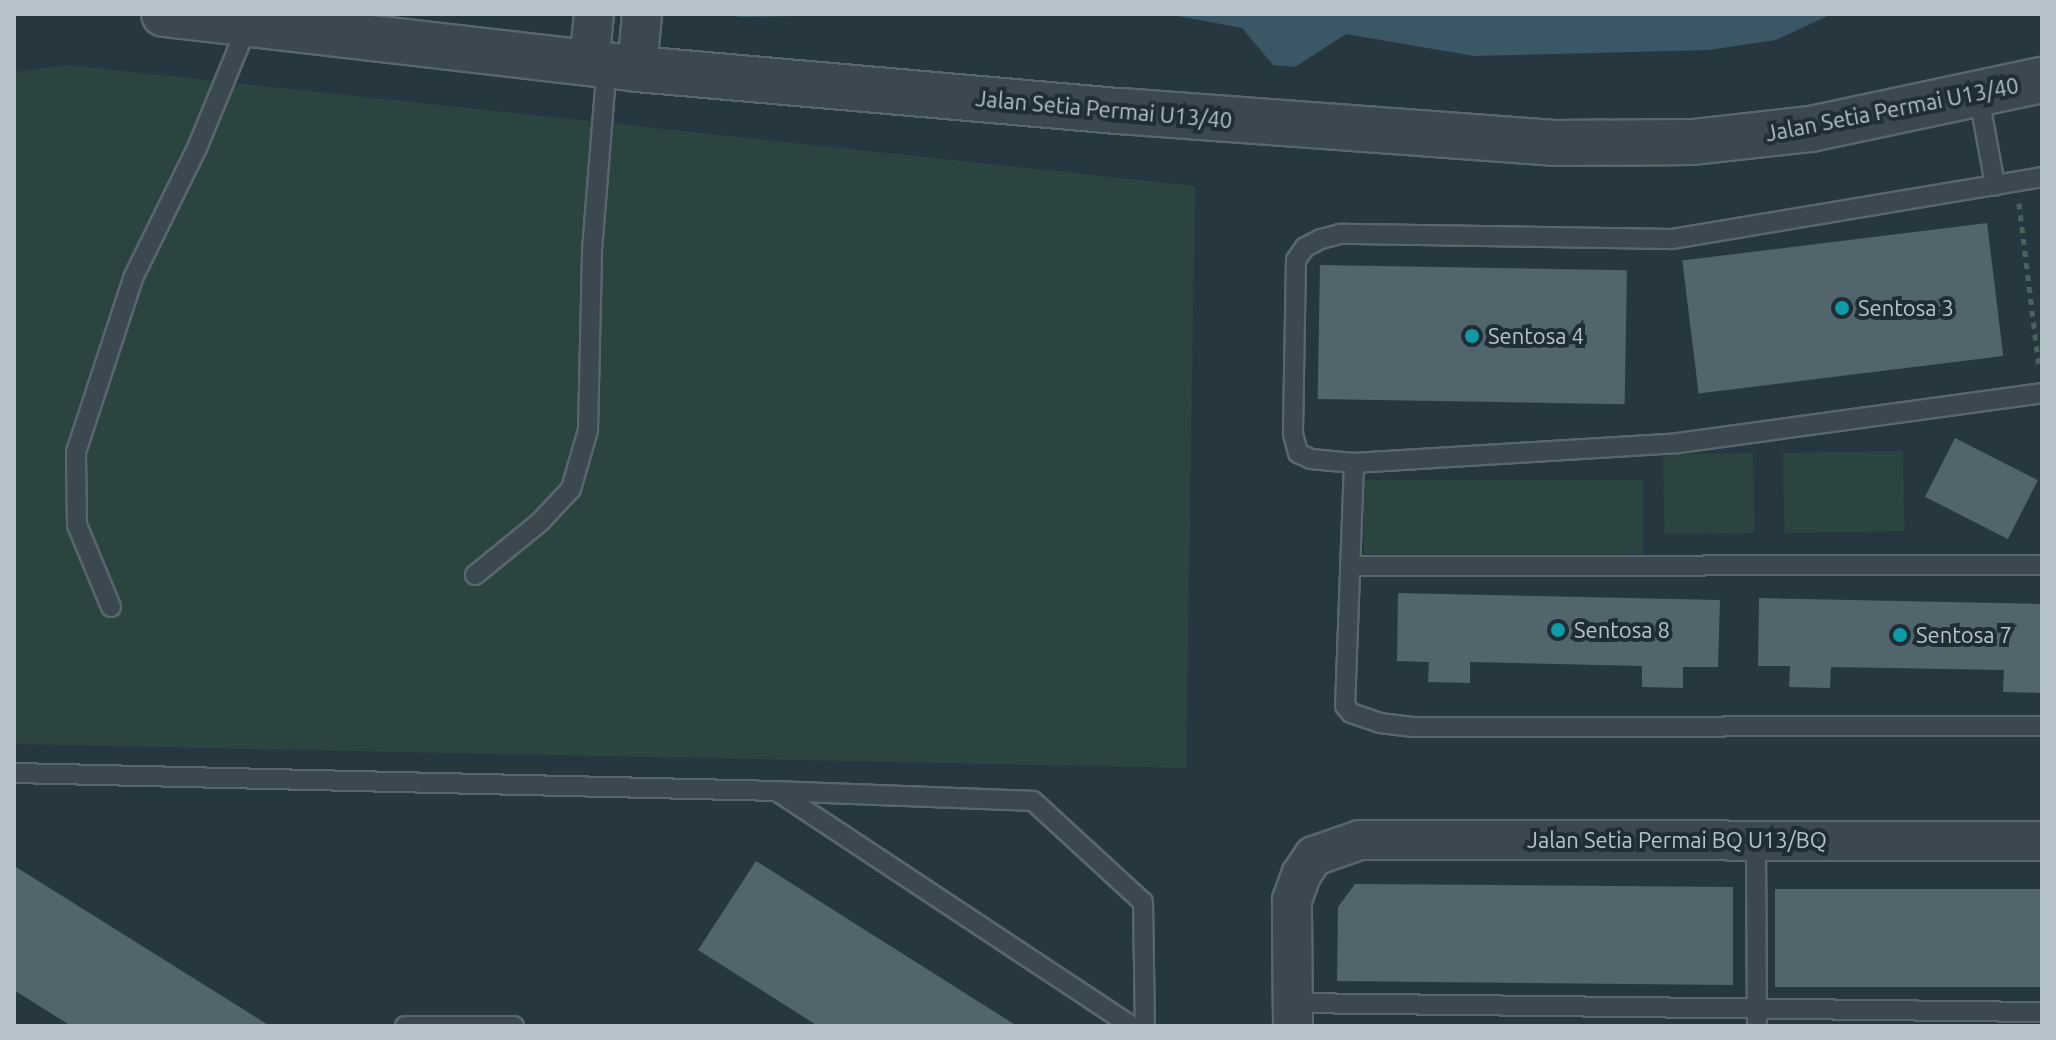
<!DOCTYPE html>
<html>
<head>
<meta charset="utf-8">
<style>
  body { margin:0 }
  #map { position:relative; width:2056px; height:1040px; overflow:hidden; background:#27373f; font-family:Ubuntu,sans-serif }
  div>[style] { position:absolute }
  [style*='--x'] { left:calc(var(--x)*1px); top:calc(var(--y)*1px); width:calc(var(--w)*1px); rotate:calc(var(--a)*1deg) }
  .green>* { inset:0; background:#2c443f; transform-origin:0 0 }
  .water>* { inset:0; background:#3b5765 }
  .building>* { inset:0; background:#52646c; transform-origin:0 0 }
  .path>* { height:5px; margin-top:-2.5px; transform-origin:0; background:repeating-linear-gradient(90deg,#4b615d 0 6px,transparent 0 12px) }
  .roads { filter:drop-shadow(2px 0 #58666d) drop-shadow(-2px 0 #58666d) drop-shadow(0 2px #58666d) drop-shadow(0 -2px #58666d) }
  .service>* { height:18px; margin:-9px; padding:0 9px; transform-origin:9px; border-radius:9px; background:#3b484f }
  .minor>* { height:38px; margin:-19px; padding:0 19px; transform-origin:19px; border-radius:19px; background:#3b484f }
  .tertiary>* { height:44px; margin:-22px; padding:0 22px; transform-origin:22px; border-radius:22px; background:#3b484f }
  .dots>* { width:22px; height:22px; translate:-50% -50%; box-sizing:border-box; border:4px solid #1f2d34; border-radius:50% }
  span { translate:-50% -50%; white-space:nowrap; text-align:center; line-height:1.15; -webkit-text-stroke:8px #1f2d34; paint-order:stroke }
  .street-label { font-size:22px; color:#b7c3ca }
  .poi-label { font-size:22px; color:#b7c3ca }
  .left { translate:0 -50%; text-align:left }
  .frame { position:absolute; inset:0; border:16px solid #b7c3ca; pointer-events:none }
</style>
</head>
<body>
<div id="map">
  <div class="green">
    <i style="clip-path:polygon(68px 65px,1195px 186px,1186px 768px,14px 744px,14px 72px)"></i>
    <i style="left:1903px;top:451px;width:80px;height:120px;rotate:89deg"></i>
    <i style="left:1753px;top:453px;width:80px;height:90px;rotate:89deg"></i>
    <i style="left:1364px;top:480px;width:279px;height:74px"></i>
  </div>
  <div class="water">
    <i style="clip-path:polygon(707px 14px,894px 14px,744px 17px)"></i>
    <i style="clip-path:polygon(1167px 14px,1832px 14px,1776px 40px,1709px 50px,1474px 56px,1346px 34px,1295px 67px,1273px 65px,1242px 28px)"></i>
  </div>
  <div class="building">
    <i style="left:1987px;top:223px;width:134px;height:307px;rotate:83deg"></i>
    <i style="left:1320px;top:265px;width:307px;height:134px;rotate:1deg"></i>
    <i style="left:1955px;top:438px;width:93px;height:66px;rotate:27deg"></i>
    <i style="clip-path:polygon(1398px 593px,1720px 600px,1718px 667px,1683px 667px,1683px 688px,1642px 687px,1642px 666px,1470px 662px,1470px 683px,1428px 682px,1429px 662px,1397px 661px)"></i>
    <i style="clip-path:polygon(1759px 598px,2042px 604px,2042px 693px,2003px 692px,2004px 670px,1831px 667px,1830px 688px,1789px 687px,1790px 666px,1758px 666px)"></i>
    <i style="clip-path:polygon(756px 861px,1017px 1026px,818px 1026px,698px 950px)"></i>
    <i style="clip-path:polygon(16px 867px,270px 1026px,71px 1026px,14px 990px)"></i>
    <i style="clip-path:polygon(1355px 884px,1733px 887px,1733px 985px,1337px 981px,1338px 907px)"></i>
    <i style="left:1775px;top:889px;width:267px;height:98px"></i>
  </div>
  <div class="path">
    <i style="--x:2019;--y:203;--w:166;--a:83.1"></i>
  </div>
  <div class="roads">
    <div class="service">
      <i style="--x:1978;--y:92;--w:95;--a:79.6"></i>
      <i style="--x:2042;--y:177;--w:376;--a:170.5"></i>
      <i style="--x:1671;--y:239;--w:331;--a:-179.1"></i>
      <i style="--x:1340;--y:234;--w:20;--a:165"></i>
      <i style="--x:1321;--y:239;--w:18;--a:153"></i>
      <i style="--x:1305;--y:247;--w:16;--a:125"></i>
      <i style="--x:1296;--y:260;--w:174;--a:91"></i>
      <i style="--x:1293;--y:434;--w:20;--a:75"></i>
      <i style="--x:1298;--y:453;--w:14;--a:25"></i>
      <i style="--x:1311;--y:459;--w:43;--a:5.3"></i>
      <i style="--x:1354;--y:463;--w:325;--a:-3.5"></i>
      <i style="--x:1678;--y:443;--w:367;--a:-7.8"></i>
      <i style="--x:1354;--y:463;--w:243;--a:92.1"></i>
      <i style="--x:1345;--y:706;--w:9;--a:49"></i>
      <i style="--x:1351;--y:713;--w:31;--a:19"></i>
      <i style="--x:1380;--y:723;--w:32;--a:7"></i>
      <i style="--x:1412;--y:727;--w:630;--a:-0.09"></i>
      <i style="--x:1350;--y:566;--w:692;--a:-0.08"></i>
      <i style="--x:475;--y:575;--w:84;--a:-39.2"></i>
      <i style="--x:540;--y:522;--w:45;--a:-46.8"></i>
      <i style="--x:571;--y:489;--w:61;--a:-73.9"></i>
      <i style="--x:588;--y:430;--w:180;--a:-88.7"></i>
      <i style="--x:592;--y:250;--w:186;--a:-85.4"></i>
      <i style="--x:111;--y:607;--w:89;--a:-112.5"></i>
      <i style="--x:77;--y:525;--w:73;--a:-90.8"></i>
      <i style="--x:76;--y:452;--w:185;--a:-71.8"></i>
      <i style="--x:134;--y:276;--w:143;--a:-63.8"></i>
      <i style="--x:197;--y:148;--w:134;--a:-67.6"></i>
      <i style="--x:14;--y:773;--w:762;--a:1.35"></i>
      <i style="--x:776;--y:791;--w:257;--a:2.2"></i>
      <i style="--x:1033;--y:801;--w:149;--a:42.6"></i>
      <i style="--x:1143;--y:902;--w:124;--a:89.1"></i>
      <i style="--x:778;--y:792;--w:424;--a:33.5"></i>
      <i style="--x:1756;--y:840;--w:186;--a:89.7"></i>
      <i style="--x:1293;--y:1003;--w:749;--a:0.69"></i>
      <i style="--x:405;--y:1026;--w:109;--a:0"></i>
    </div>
    <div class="minor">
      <i style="--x:589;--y:63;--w:49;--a:-84.2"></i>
      <i style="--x:637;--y:69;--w:55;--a:-84.8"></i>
      <i style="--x:1293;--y:1026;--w:126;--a:-90.5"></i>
      <i style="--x:1292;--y:900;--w:27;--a:-70"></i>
      <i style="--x:1301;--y:875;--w:23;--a:-56"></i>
      <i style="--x:1314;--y:856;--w:49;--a:-19.2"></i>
      <i style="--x:1360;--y:840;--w:682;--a:0.08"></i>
    </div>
    <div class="tertiary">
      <i style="--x:164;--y:14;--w:476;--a:6.6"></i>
      <i style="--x:637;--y:69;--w:485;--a:5"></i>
      <i style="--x:1120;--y:111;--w:435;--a:4.2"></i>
      <i style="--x:1554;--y:143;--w:139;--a:-0.4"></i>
      <i style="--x:1693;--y:142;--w:119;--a:-6.3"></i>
      <i style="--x:1811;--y:129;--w:236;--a:-12"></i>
    </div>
  </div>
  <div class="dots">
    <i style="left:1842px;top:308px;background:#0f9aa8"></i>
    <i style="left:1472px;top:336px;background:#0f9aa8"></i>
    <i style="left:1558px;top:630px;background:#0f9aa8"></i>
    <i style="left:1900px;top:635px;background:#0f9aa8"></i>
  </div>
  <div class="street-label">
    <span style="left:1104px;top:109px;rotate:5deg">Jalan Setia Permai U13/40</span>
    <span style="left:1892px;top:109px;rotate:-11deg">Jalan Setia Permai U13/40</span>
    <span style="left:1677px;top:840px">Jalan Setia Permai BQ U13/BQ</span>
  </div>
  <div class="poi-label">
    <span class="left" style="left:1858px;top:308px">Sentosa 3</span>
    <span class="left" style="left:1488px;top:336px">Sentosa 4</span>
    <span class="left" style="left:1574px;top:630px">Sentosa 8</span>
    <span class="left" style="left:1916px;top:635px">Sentosa 7</span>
  </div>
  <div class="frame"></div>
</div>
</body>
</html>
